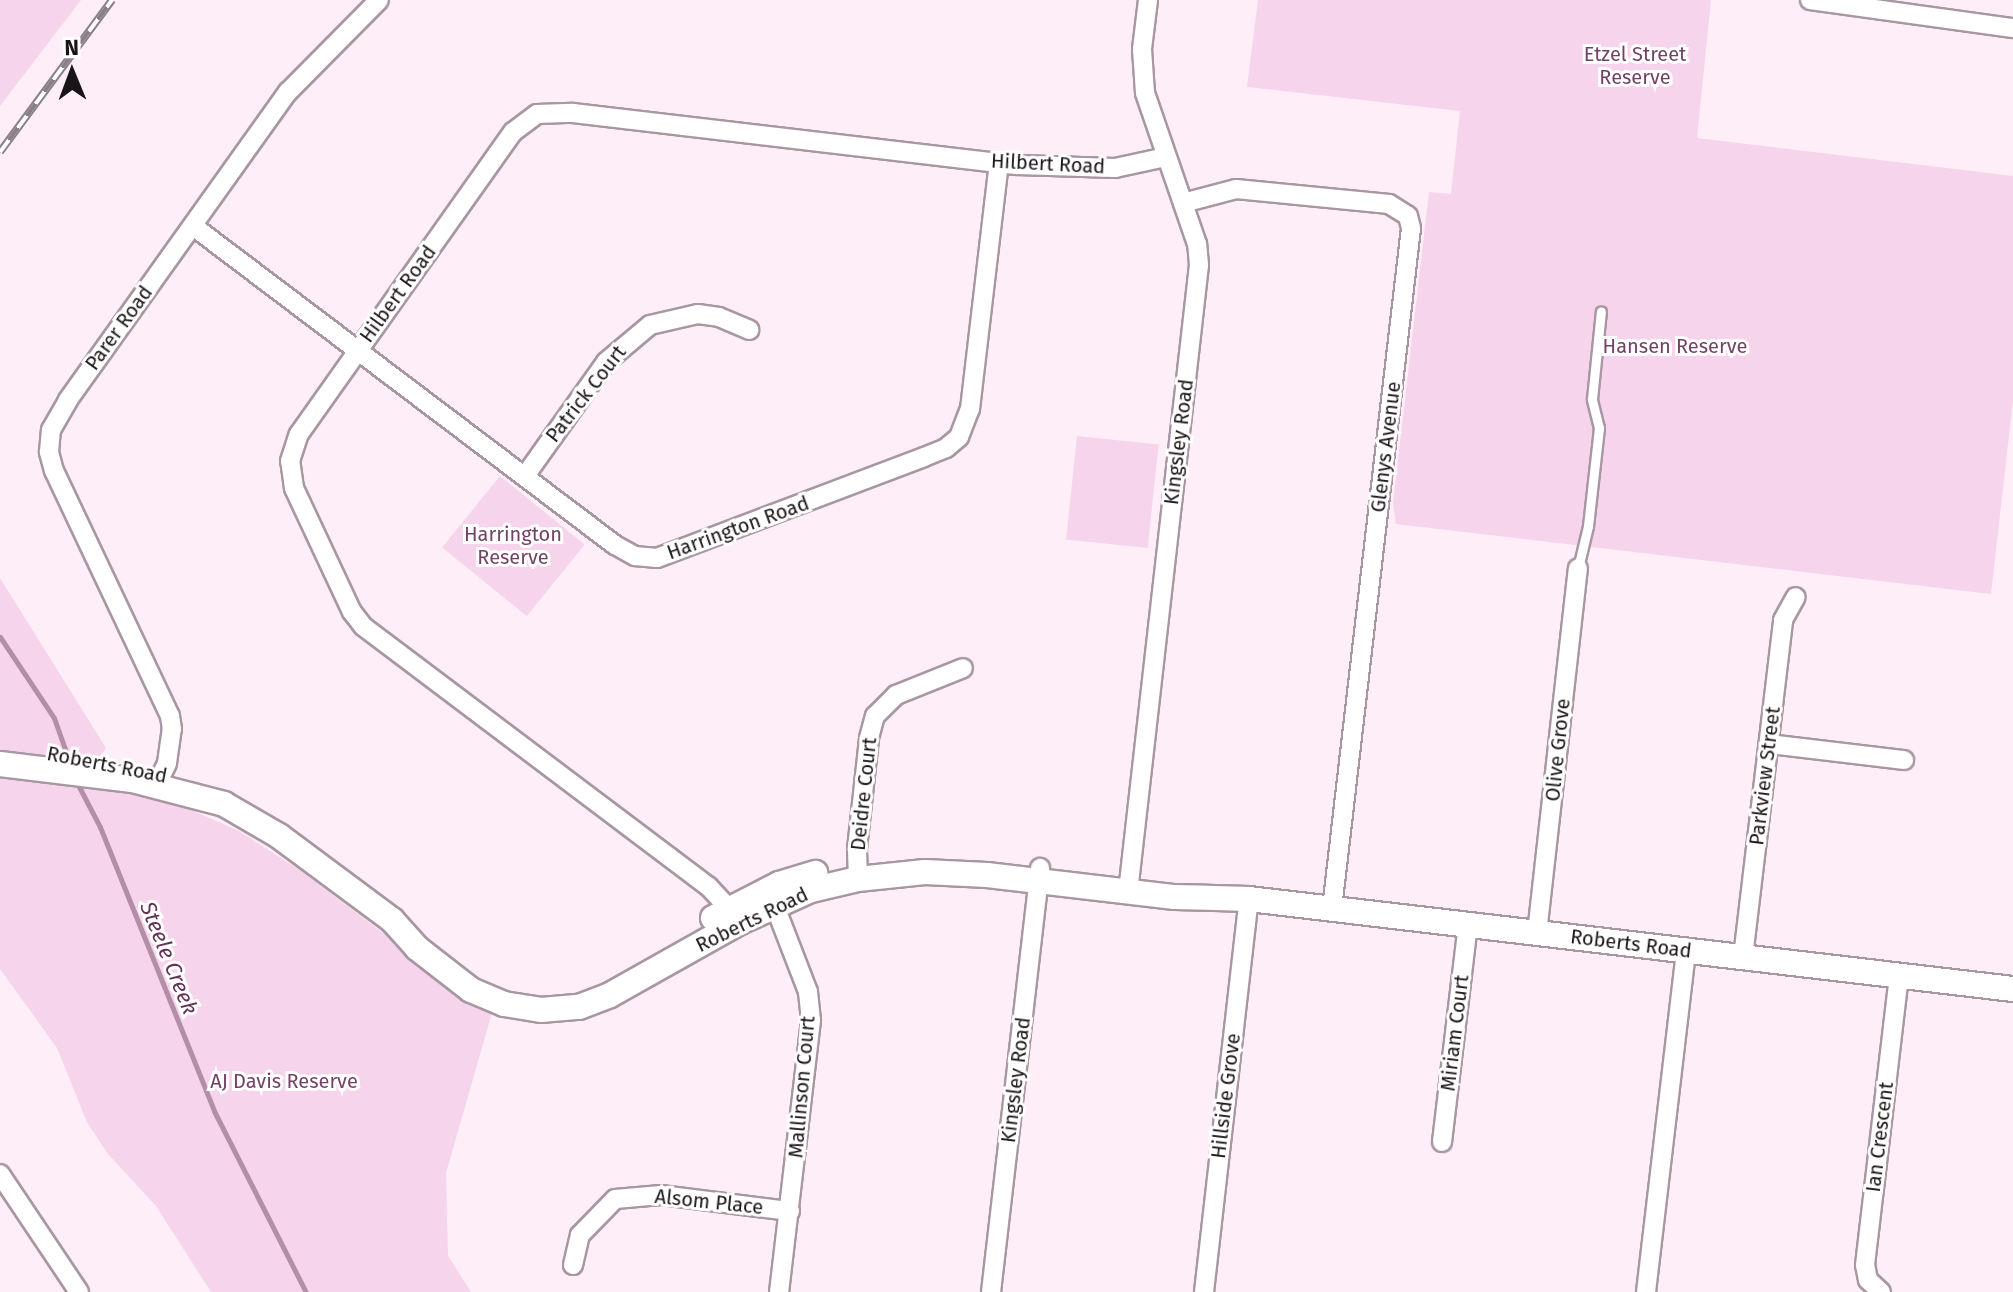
<!DOCTYPE html>
<html>
<head>
<meta charset="utf-8">
<style>
  body { margin:0 }
  #map { position:relative; width:2013px; height:1292px; overflow:hidden; background:#fdeef8; font-family:"Fira Sans",sans-serif }
  div>[style] { position:absolute }
  [style*='--x'] { left:calc(var(--x)*1px); top:calc(var(--y)*1px); width:calc(var(--w)*1px); rotate:calc(var(--a)*1deg) }
  .green>* { inset:0; background:#f6d4eb; transform-origin:0 0 }
  .stream>* { height:5px; margin:-2.5px; padding:0 2.5px; transform-origin:2.5px; border-radius:2.5px; background:#b38ea7 }
  .roads { filter:drop-shadow(2px 0 #a897a3) drop-shadow(-2px 0 #a897a3) drop-shadow(0 2px #a897a3) drop-shadow(0 -2px #a897a3) }
  .lane>* { height:9px; margin:-4.5px; padding:0 4.5px; transform-origin:4.5px; border-radius:4.5px; background:#fff }
  .street>* { height:18px; margin:-9px; padding:0 9px; transform-origin:9px; border-radius:9px; background:#fff }
  .secondary>* { height:24px; margin:-12px; padding:0 12px; transform-origin:12px; border-radius:12px; background:#fff }
  .rail>* { height:8px; margin-top:-4px; transform-origin:0; background:repeating-linear-gradient(90deg,#fff 0 15px,#897f86 0 30px); box-sizing:border-box; border-block:2px solid #897f86 }
  span { translate:-50% -50%; white-space:nowrap; text-align:center; line-height:1.15; -webkit-text-stroke:6px #fff; paint-order:stroke }
  .park-label { font-size:20px; color:#744166 }
  .street-label { font-size:20px; color:#1a1418 }
  .water-label { font-size:22px; color:#633256; font-style:italic }
  .north { position:absolute; left:32px; top:32px; width:80px; height:80px; -webkit-text-stroke:6px #fff; paint-order:stroke; rotate:359deg; font-size:22px; font-weight:700; line-height:32px; text-align:center; color:#1a1418 }
  .north::after { content:''; display:block; margin:auto; width:28px; height:36px; background:#1a1418; clip-path:polygon(50% 0,100% 100%,50% 72%,0 100%) }
</style>
</head>
<body>
<div id="map">
  <div class="green">
    <i style="clip-path:polygon(0 0,81px 0,0 106px)"></i>
    <i style="clip-path:polygon(1258px 0,1711px 0,1697px 138px,2013px 176px,2013px 400px,1991px 594px,1396px 524px,1393px 503px,1429px 192px,1451px 194px,1460px 111px,1247px 87px)"></i>
    <i style="left:1077px;top:436px;width:82px;height:104px;rotate:6deg"></i>
    <i style="left:500px;top:476px;width:109px;height:92px;rotate:39deg"></i>
    <i style="clip-path:polygon(0 578px,106px 748px,100px 757px,106px 785px,175px 803px,239px 831px,298px 869px,463px 993px,493px 1009px,446px 1173px,448px 1256px,471px 1292px,211px 1292px,156px 1206px,108px 1154px,87px 1122px,57px 1048px,0 969px)"></i>
  </div>
  <div class="stream">
    <i style="--x:0;--y:637;--w:97;--a:56.3"></i>
    <i style="--x:54;--y:718;--w:51;--a:70.5"></i>
    <i style="--x:75;--y:779;--w:54;--a:62.5"></i>
    <i style="--x:100;--y:827;--w:306;--a:68.1"></i>
    <i style="--x:214;--y:1111;--w:203;--a:63.1"></i>
  </div>
  <div class="roads">
    <div class="lane">
      <i style="--x:1578;--y:568;--w:43;--a:-76.6"></i>
      <i style="--x:1588;--y:526;--w:99;--a:-83.6"></i>
      <i style="--x:1599;--y:428;--w:30;--a:-104"></i>
      <i style="--x:1592;--y:399;--w:88;--a:-84.2"></i>
    </div>
    <div class="street">
      <i style="--x:1810;--y:0;--w:205;--a:7.9"></i>
      <i style="--x:1183;--y:203;--w:55;--a:-14.8"></i>
      <i style="--x:1236;--y:189;--w:154;--a:5.6"></i>
      <i style="--x:1389;--y:204;--w:22;--a:32"></i>
      <i style="--x:1408;--y:216;--w:12;--a:76"></i>
      <i style="--x:1411;--y:228;--w:686;--a:96.62"></i>
      <i style="--x:193;--y:226;--w:529;--a:37.09"></i>
      <i style="--x:615;--y:545;--w:23;--a:29"></i>
      <i style="--x:635;--y:556;--w:22;--a:5"></i>
      <i style="--x:657;--y:558;--w:285;--a:-20.7"></i>
      <i style="--x:924;--y:457;--w:24;--a:-22"></i>
      <i style="--x:946;--y:448;--w:17;--a:-40"></i>
      <i style="--x:959;--y:437;--w:30;--a:-69"></i>
      <i style="--x:970;--y:409;--w:248;--a:-83.3"></i>
      <i style="--x:525;--y:476;--w:140;--a:-54.6"></i>
      <i style="--x:606;--y:362;--w:57;--a:-40.1"></i>
      <i style="--x:650;--y:325;--w:49;--a:-12.9"></i>
      <i style="--x:698;--y:314;--w:21;--a:8"></i>
      <i style="--x:719;--y:317;--w:33;--a:23"></i>
      <i style="--x:1769;--y:744;--w:136;--a:6.8"></i>
      <i style="--x:156;--y:786;--w:25;--a:-64"></i>
      <i style="--x:167;--y:763;--w:34;--a:-82"></i>
      <i style="--x:172;--y:729;--w:13;--a:-99"></i>
      <i style="--x:170;--y:716;--w:271;--a:-115.3"></i>
      <i style="--x:54;--y:471;--w:20;--a:-105"></i>
      <i style="--x:49;--y:452;--w:22;--a:-85"></i>
      <i style="--x:51;--y:430;--w:34;--a:-60"></i>
      <i style="--x:68;--y:400;--w:379;--a:-54.5"></i>
      <i style="--x:288;--y:92;--w:129;--a:-45.3"></i>
      <i style="--x:858;--y:879;--w:30;--a:-92"></i>
      <i style="--x:857;--y:849;--w:112;--a:-83.8"></i>
      <i style="--x:869;--y:738;--w:23;--a:-75"></i>
      <i style="--x:875;--y:716;--w:30;--a:-45"></i>
      <i style="--x:896;--y:695;--w:72;--a:-21.9"></i>
      <i style="--x:1128;--y:892;--w:631;--a:-83.54"></i>
      <i style="--x:1199;--y:265;--w:21;--a:-95"></i>
      <i style="--x:1197;--y:244;--w:160;--a:-109"></i>
      <i style="--x:1145;--y:93;--w:44;--a:-93.9"></i>
      <i style="--x:1142;--y:49;--w:49;--a:-83"></i>
      <i style="--x:771;--y:896;--w:103;--a:68.9"></i>
      <i style="--x:808;--y:992;--w:28;--a:84"></i>
      <i style="--x:811;--y:1020;--w:274;--a:96.7"></i>
      <i style="--x:736;--y:916;--w:40;--a:-133"></i>
      <i style="--x:709;--y:887;--w:433;--a:-143"></i>
      <i style="--x:363;--y:626;--w:18;--a:-128"></i>
      <i style="--x:352;--y:612;--w:137;--a:-115.1"></i>
      <i style="--x:294;--y:488;--w:27;--a:-98"></i>
      <i style="--x:290;--y:461;--w:28;--a:-72"></i>
      <i style="--x:299;--y:434;--w:370;--a:-54.7"></i>
      <i style="--x:513;--y:132;--w:30;--a:-37"></i>
      <i style="--x:537;--y:114;--w:36;--a:-2"></i>
      <i style="--x:573;--y:113;--w:447;--a:6.7"></i>
      <i style="--x:1017;--y:165;--w:98;--a:1.8"></i>
      <i style="--x:1115;--y:168;--w:52;--a:-12.2"></i>
      <i style="--x:1537;--y:933;--w:367;--a:-83.6"></i>
      <i style="--x:1743;--y:957;--w:339;--a:-83.2"></i>
      <i style="--x:1783;--y:620;--w:26;--a:-61"></i>
      <i style="--x:1442;--y:1142;--w:219;--a:-83.2"></i>
      <i style="--x:0;--y:1174;--w:142;--a:56.2"></i>
      <i style="--x:573;--y:1265;--w:31;--a:-77"></i>
      <i style="--x:580;--y:1235;--w:50;--a:-45.8"></i>
      <i style="--x:615;--y:1199;--w:46;--a:-5"></i>
      <i style="--x:661;--y:1195;--w:130;--a:7.1"></i>
      <i style="--x:991;--y:1292;--w:427;--a:-83.4"></i>
      <i style="--x:1204;--y:1292;--w:396;--a:-83.5"></i>
      <i style="--x:1646;--y:1292;--w:343;--a:-83.3"></i>
      <i style="--x:1881;--y:1292;--w:18;--a:-137"></i>
      <i style="--x:1868;--y:1280;--w:15;--a:-101"></i>
      <i style="--x:1865;--y:1265;--w:291;--a:-83.3"></i>
    </div>
    <div class="secondary">
      <i style="--x:0;--y:764;--w:133;--a:6.9"></i>
      <i style="--x:132;--y:780;--w:95;--a:14.6"></i>
      <i style="--x:224;--y:804;--w:64;--a:30.2"></i>
      <i style="--x:279;--y:836;--w:141;--a:36.6"></i>
      <i style="--x:392;--y:920;--w:38;--a:48"></i>
      <i style="--x:417;--y:948;--w:68;--a:37.9"></i>
      <i style="--x:471;--y:990;--w:36;--a:23"></i>
      <i style="--x:504;--y:1004;--w:37;--a:9"></i>
      <i style="--x:541;--y:1010;--w:38;--a:-5"></i>
      <i style="--x:579;--y:1007;--w:33;--a:-21"></i>
      <i style="--x:610;--y:995;--w:149;--a:-29.3"></i>
      <i style="--x:740;--y:922;--w:78;--a:-24.3"></i>
      <i style="--x:811;--y:890;--w:48;--a:-13.2"></i>
      <i style="--x:858;--y:879;--w:67;--a:-6"></i>
      <i style="--x:925;--y:872;--w:62;--a:2.8"></i>
      <i style="--x:987;--y:875;--w:189;--a:6.7"></i>
      <i style="--x:1175;--y:897;--w:74;--a:1.5"></i>
      <i style="--x:1249;--y:899;--w:769;--a:6.72"></i>
      <i style="--x:713;--y:918;--w:74;--a:-27.3"></i>
      <i style="--x:779;--y:884;--w:38;--a:-17"></i>
    </div>
  </div>
  <div class="rail">
    <i style="--x:0;--y:152;--w:189;--a:-53.6"></i>
  </div>
  <div class="park-label">
    <span style="left:1635px;top:66px">Etzel Street<br>Reserve</span>
    <span style="left:1675px;top:346px">Hansen Reserve</span>
    <span style="left:513px;top:546px">Harrington<br>Reserve</span>
    <span style="left:284px;top:1081px">AJ Davis Reserve</span>
  </div>
  <div class="street-label">
    <span style="left:1048px;top:164px;rotate:3deg">Hilbert Road</span>
    <span style="left:398px;top:294px;rotate:-54deg">Hilbert Road</span>
    <span style="left:119px;top:328px;rotate:-54deg">Parer Road</span>
    <span style="left:586px;top:394px;rotate:-52deg">Patrick Court</span>
    <span style="left:1179px;top:442px;rotate:-83deg">Kingsley Road</span>
    <span style="left:1386px;top:447px;rotate:-83deg">Glenys Avenue</span>
    <span style="left:738px;top:528px;rotate:-20deg">Harrington Road</span>
    <span style="left:1558px;top:750px;rotate:-84deg">Olive Grove</span>
    <span style="left:107px;top:765px;rotate:11deg">Roberts Road</span>
    <span style="left:1765px;top:776px;rotate:-83deg">Parkview Street</span>
    <span style="left:864px;top:794px;rotate:-84deg">Deidre Court</span>
    <span style="left:752px;top:920px;rotate:-26deg">Roberts Road</span>
    <span style="left:1631px;top:944px;rotate:7deg">Roberts Road</span>
    <span style="left:1455px;top:1033px;rotate:-83deg">Miriam Court</span>
    <span style="left:1016px;top:1080px;rotate:-83deg">Kingsley Road</span>
    <span style="left:802px;top:1087px;rotate:-85deg">Mallinson Court</span>
    <span style="left:1226px;top:1096px;rotate:-83deg">Hillside Grove</span>
    <span style="left:1880px;top:1137px;rotate:-83deg">Ian Crescent</span>
    <span style="left:709px;top:1202px;rotate:6deg">Alsom Place</span>
  </div>
  <div class="water-label">
    <span style="left:169px;top:958px;rotate:68deg">Steele Creek</span>
  </div>
  <div class="north">N</div>
</div>
</body>
</html>
